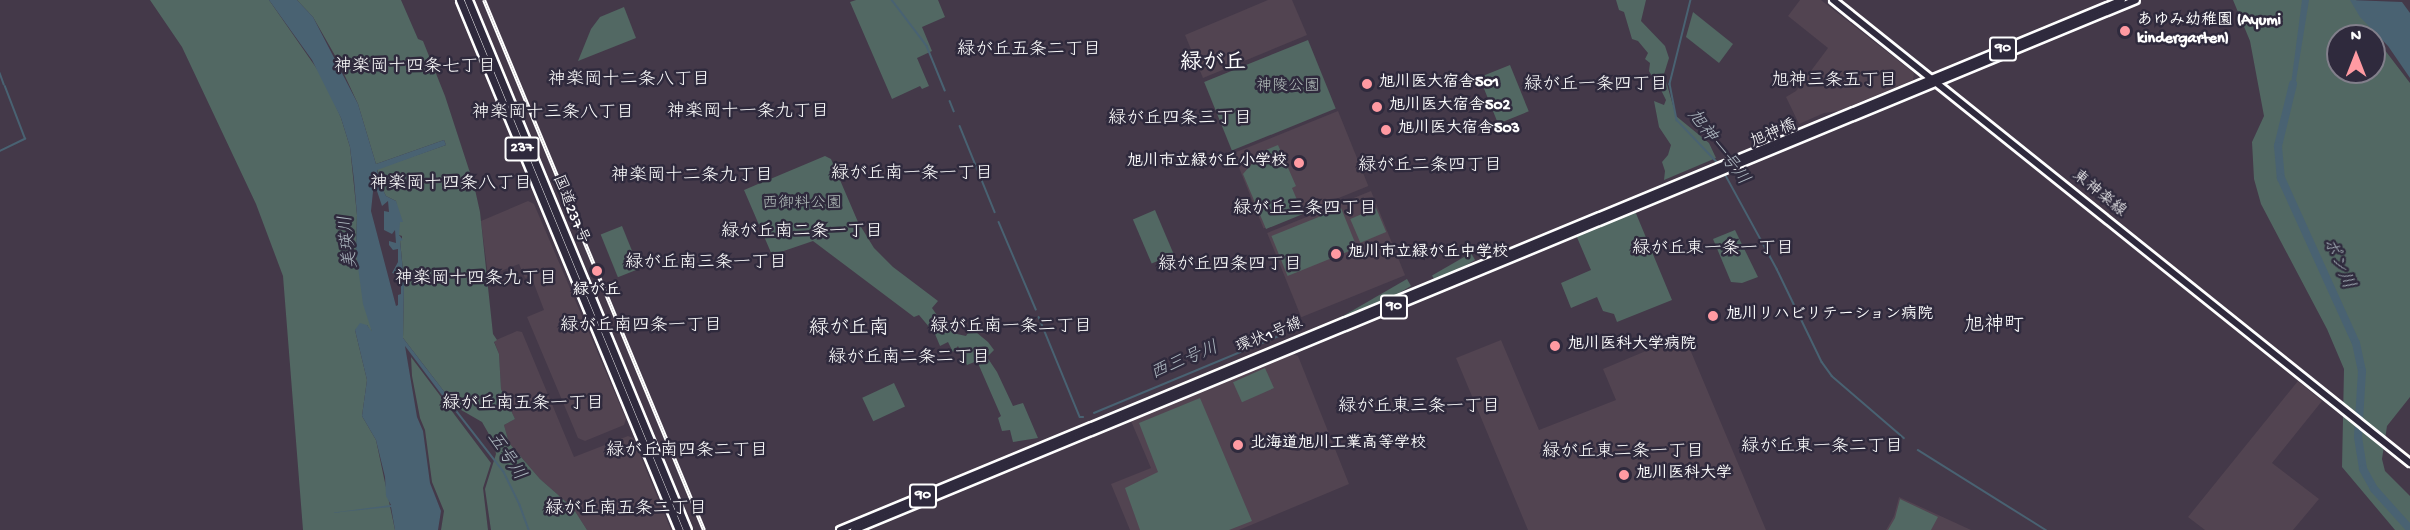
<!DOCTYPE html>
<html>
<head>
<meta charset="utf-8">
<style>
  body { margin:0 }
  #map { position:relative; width:2410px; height:530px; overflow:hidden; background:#443949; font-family:"Gochi Hand","Klee One",sans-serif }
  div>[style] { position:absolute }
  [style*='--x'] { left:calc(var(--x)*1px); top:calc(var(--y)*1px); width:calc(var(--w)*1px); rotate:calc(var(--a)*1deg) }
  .built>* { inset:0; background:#524451; transform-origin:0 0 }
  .green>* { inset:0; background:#526863; transform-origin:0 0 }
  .water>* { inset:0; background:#496272 }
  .stream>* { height:1.5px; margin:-0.75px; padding:0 0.75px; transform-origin:0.75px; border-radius:0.75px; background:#496272 }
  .river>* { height:8px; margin:-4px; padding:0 4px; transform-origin:4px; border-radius:4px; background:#496272 }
  .roads { filter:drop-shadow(2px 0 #fff) drop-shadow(-2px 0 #fff) drop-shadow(0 2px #fff) drop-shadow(0 -2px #fff) }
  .major>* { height:6px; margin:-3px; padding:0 3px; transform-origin:3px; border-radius:3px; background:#2f2a3d }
  .highway>* { height:7px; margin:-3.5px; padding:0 3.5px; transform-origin:3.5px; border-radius:3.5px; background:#2f2a3d }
  .rail>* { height:4px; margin-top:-2px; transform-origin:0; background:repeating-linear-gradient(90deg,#2f2a3d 0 4.5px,#fff 0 9px); box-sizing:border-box; border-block:2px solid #fff }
  .dots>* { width:16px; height:16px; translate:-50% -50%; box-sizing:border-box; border:3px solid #2f2a3d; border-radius:50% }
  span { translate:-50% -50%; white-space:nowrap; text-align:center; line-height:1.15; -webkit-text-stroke:5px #2f2a3d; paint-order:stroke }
  .shield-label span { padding:2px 4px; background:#2f2a3d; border:2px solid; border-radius:4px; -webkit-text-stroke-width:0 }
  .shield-label { font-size:15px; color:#fff; font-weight:700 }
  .poi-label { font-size:16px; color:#fff; font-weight:700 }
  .left { translate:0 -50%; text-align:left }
  .right { translate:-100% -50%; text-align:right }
  .park-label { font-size:16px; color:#b1bbb9 }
  .street-label { font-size:16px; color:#fff }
  .neighbourhood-label { font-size:18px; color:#fff }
  .water-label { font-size:18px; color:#adb8c0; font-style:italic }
  .quarter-label { font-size:20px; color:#fff }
  .district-label { font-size:22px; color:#fff; font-weight:700 }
  .north { position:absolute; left:2326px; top:24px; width:60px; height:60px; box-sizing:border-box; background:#2f2a3d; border:2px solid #827f8b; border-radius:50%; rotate:0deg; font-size:16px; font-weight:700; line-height:24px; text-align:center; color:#fff }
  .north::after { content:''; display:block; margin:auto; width:21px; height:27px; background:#ff9aa2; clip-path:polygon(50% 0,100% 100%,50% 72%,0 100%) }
</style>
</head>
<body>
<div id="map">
  <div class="built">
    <i style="clip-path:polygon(1268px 0,1292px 0,1307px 35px,1203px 78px,1185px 35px)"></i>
    <i style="clip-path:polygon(1800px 0,1821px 0,1914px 73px,1913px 80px,1839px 111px,1824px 113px,1799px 124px,1786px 97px,1796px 91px,1828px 48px,1788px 16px)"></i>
    <i style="left:1338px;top:111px;width:81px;height:113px;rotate:68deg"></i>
    <i style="left:1371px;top:191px;width:91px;height:112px;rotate:68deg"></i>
    <i style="clip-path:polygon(528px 201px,534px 204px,626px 419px,624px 425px,585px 441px,578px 438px,527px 317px,544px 310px,531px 276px,525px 278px,519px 264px,488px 276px,481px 221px)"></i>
    <i style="clip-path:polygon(517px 331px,522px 332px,574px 457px,628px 436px,633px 438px,671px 530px,587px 530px,573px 508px,540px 479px,509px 443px,504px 425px,515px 419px,501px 389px,499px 354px,494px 341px)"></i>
    <i style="clip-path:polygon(1684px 335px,1766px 530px,1528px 530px,1456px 358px,1501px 340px,1539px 430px,1616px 400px,1603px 369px)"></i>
    <i style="clip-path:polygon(1293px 354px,1298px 356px,1349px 484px,1239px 530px,1130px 530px,1111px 484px,1151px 468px,1131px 421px)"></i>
    <i style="clip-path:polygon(2298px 381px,2322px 401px,2272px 463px,2319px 499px,2293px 530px,2205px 530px,2188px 517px)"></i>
    <i style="clip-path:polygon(1899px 497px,1971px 530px,1994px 530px,1886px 530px,1894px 516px)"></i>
  </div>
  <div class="green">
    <i style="clip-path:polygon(150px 0,269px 0,324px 79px,341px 118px,350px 147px,357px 215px,356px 252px,373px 336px,367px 325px,355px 330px,367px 380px,362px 416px,376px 440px,395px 530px,303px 530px,283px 276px,256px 204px,182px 47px)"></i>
    <i style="clip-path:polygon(297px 0,401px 0,418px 39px,423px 41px,445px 96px,474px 185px,480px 212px,493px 334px,497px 340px,494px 342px,499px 354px,501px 389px,515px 419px,504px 425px,509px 443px,540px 479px,573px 508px,587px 530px,491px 530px,485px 489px,496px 454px,494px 443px,482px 422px,456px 407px,403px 338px,404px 281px,400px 240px,402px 240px,402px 236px,399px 235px,396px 201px,386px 196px,381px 186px,383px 180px,381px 181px,377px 169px,446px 145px,444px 140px,376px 164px,358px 104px,337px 59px,313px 17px)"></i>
    <i style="clip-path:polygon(856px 0,938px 0,945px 17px,922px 27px,932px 51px,917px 58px,929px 86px,922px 89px,920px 86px,892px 99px,850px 2px)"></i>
    <i style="clip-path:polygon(1616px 0,1646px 0,1641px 21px,1665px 46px,1669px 58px,1664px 74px,1676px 116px,1709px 143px,1716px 158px,1664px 180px,1665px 171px,1662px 162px,1668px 155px,1671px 145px,1659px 127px,1654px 101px,1664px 105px,1666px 100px,1661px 90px,1653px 83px,1654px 80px,1649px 71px,1650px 63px,1645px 59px,1648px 53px,1638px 41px,1632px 39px,1624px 12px,1619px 10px)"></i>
    <i style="clip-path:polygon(evenodd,2233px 0,2356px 0,2384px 49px,2410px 83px,2410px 397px,2387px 426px,2382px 459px,2385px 471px,2410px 496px,2410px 530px,2395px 530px,2342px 467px,2344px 369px,2327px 329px,2261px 204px,2254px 179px,2252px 142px,2264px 116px,2250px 41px,2233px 0,2338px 36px,2374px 36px,2374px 72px,2338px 72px,2338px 36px)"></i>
    <i style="clip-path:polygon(624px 7px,636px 38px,578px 61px,591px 29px,600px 17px)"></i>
    <i style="clip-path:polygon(1693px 12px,1733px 44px,1719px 63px,1686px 37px)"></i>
    <i style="left:1308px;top:40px;width:74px;height:112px;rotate:68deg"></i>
    <i style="left:1510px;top:65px;width:50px;height:33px;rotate:68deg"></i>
    <i style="clip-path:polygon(1278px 145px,1296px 186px,1292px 188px,1303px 214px,1266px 229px,1243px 174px,1263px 151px)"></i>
    <i style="clip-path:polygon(825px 156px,831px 159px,858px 222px,874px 248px,893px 267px,938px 301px,932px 308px,941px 321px,957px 334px,966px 336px,971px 328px,988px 342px,994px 350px,987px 357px,997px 372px,1013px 406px,1023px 403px,1038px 438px,1013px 442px,1010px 430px,1002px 431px,998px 418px,1001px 416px,977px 361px,967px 365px,958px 346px,953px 352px,948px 342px,940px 346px,935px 334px,919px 315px,914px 317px,813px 241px,772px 255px,744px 190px)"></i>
    <i style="left:1341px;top:208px;width:43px;height:75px;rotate:68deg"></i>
    <i style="left:1376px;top:208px;width:26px;height:28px;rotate:67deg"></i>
    <i style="left:1155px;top:210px;width:48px;height:24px;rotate:67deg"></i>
    <i style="clip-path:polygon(1635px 211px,1672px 300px,1617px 322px,1614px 314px,1603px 311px,1597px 297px,1571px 308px,1561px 283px,1591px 270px,1576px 235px)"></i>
    <i style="left:622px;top:226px;width:46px;height:23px;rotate:68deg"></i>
    <i style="clip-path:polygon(1735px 230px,1758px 277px,1742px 283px,1731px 282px,1713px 239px)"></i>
    <i style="left:1471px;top:253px;width:8px;height:45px;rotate:60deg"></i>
    <i style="left:1407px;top:279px;width:8px;height:111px;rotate:60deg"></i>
    <i style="clip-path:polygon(411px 357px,491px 463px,483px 488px,488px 530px,441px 530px,444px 511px,432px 482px,425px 430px,420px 418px,412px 376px)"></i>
    <i style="left:1265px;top:368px;width:22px;height:35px;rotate:66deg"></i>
    <i style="left:894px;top:383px;width:26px;height:35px;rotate:65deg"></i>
    <i style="clip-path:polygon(1200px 398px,1252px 521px,1229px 530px,1140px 530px,1125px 488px,1158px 472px,1139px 423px)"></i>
    <i style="clip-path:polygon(1900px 499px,1938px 517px,1931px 530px,1888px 530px,1895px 518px)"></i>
  </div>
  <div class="water">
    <i style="clip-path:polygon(evenodd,269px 0,297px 0,313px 17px,358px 104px,376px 164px,444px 140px,446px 145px,377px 170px,380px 181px,384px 180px,381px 186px,386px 196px,396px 201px,403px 222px,400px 222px,399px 235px,403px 240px,400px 241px,404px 281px,403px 338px,456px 407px,453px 410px,405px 346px,417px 417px,423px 431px,430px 483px,441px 511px,438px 530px,395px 530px,391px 507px,330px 513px,391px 505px,386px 496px,385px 477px,376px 440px,362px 416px,367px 380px,355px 330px,360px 323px,367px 325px,372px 332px,363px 304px,356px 252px,357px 215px,354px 180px,350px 147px,341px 118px,312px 60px,269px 0,374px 182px,382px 206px,388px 201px,389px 212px,384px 211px,384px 230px,392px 234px,395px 230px,396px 243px,389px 241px,389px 245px,393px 250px,398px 249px,398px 262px,392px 273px,396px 274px,396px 281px,401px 283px,401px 294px,398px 295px,398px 305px,396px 306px,371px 211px,374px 182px)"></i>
    <i style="clip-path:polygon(2302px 0,2309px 0,2294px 93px,2290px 92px)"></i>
    <i style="clip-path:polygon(2350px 0,2402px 2px,2410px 13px,2410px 78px,2388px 46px,2360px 17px)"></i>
  </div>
  <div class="stream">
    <i style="--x:892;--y:0;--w:58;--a:52.7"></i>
    <i style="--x:927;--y:46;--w:48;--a:67.8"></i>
    <i style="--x:1691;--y:0;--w:87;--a:104"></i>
    <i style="--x:1670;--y:84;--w:37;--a:79"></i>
    <i style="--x:1677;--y:120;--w:59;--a:46.4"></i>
    <i style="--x:0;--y:73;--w:12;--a:70"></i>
    <i style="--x:950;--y:101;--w:11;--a:68"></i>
    <i style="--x:960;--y:126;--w:93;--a:67.9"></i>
    <i style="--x:0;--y:151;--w:28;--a:-26"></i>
    <i style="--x:25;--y:139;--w:56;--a:-111"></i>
    <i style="--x:1724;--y:172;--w:111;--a:61.3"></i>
    <i style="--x:1777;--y:269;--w:103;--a:64.2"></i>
    <i style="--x:1822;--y:362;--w:17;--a:54"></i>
    <i style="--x:1832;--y:376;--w:95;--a:40.7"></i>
    <i style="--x:999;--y:222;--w:95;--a:67"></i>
    <i style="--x:1039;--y:317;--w:108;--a:67.7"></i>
    <i style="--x:1080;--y:417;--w:3;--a:0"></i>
    <i style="--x:455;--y:409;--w:80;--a:52.1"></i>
    <i style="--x:504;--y:472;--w:37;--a:64"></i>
    <i style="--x:520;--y:505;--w:27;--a:70"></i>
    <i style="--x:1094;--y:413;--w:206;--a:-22.6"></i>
    <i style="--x:1918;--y:450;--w:151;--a:32"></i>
  </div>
  <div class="river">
    <i style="--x:2293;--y:84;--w:64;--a:103.6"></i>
    <i style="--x:2278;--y:146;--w:32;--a:85"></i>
    <i style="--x:2281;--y:178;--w:181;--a:65.6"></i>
    <i style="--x:2356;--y:343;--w:29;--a:78"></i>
    <i style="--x:2362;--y:371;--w:66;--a:93.5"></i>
    <i style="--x:2358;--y:437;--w:32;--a:81"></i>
    <i style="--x:2363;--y:469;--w:23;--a:61"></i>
    <i style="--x:2374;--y:489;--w:54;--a:48"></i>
  </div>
  <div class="roads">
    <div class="major">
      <i style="--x:1833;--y:0;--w:740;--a:38.74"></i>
      <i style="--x:840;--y:530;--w:1387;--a:-22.46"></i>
      <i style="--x:854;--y:530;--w:1387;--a:-22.46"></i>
    </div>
    <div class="highway">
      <i style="--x:460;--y:0;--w:573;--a:67.55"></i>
      <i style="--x:468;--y:0;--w:573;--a:67.55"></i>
    </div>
  </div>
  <div class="rail">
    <i style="--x:484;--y:0;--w:574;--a:67.46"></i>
  </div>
  <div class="dots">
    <i style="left:2125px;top:31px;background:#ff9aa2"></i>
    <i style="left:1367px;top:84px;background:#ff9aa2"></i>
    <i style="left:1377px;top:107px;background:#ff9aa2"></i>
    <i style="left:1386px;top:130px;background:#ff9aa2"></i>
    <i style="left:1299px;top:163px;background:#ff9aa2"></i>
    <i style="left:1336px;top:254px;background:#ff9aa2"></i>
    <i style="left:597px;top:271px;background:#ff9aa2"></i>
    <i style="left:1713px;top:316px;background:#ff9aa2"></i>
    <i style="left:1555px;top:346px;background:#ff9aa2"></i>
    <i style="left:1238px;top:445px;background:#ff9aa2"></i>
    <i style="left:1624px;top:475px;background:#ff9aa2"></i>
  </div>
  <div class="shield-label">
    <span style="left:2003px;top:49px">90</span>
    <span style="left:522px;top:149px">237</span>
    <span style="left:1394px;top:307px">90</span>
    <span style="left:923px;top:496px">90</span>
  </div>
  <div class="poi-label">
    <span class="left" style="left:2137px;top:31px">あゆみ幼稚園 (Ayumi<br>kindergarten)</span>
    <span class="left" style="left:1379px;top:84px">旭川医大宿舎501</span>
    <span class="left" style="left:1389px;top:107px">旭川医大宿舎502</span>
    <span class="left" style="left:1398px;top:130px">旭川医大宿舎503</span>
    <span class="right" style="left:1287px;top:163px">旭川市立緑が丘小学校</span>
    <span class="left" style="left:1348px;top:254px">旭川市立緑が丘中学校</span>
    <span style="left:597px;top:292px">緑が丘</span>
    <span class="left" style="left:1726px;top:316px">旭川リハビリテーション病院</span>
    <span class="left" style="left:1568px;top:346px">旭川医科大学病院</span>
    <span class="left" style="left:1250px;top:445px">北海道旭川工業高等学校</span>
    <span class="left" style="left:1636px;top:475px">旭川医科大学</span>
  </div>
  <div class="park-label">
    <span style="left:1288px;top:88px">神陵公園</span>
    <span style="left:802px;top:205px">西御料公園</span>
  </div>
  <div class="street-label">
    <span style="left:1774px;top:135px;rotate:-23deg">旭神橋</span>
    <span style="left:2098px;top:195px;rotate:39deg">東神楽線</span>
    <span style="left:569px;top:210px;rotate:68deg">国道237号</span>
    <span style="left:1270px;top:337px;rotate:-22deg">環状1号線</span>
  </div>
  <div class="neighbourhood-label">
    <span style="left:1029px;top:51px">緑が丘五条二丁目</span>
    <span style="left:415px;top:68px">神楽岡十四条七丁目</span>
    <span style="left:629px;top:81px">神楽岡十二条八丁目</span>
    <span style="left:1834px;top:82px">旭神三条五丁目</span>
    <span style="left:1596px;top:86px">緑が丘一条四丁目</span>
    <span style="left:748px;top:113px">神楽岡十一条九丁目</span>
    <span style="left:553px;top:114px">神楽岡十三条八丁目</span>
    <span style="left:1180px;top:120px">緑が丘四条三丁目</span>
    <span style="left:1430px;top:167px">緑が丘二条四丁目</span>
    <span style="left:912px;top:175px">緑が丘南一条一丁目</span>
    <span style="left:692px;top:177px">神楽岡十二条九丁目</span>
    <span style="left:451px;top:185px">神楽岡十四条八丁目</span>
    <span style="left:1305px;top:210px">緑が丘三条四丁目</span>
    <span style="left:802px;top:233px">緑が丘南二条一丁目</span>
    <span style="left:1713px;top:250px">緑が丘東一条一丁目</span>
    <span style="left:706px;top:264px">緑が丘南三条一丁目</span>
    <span style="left:1230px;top:266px">緑が丘四条四丁目</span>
    <span style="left:476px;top:280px">神楽岡十四条九丁目</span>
    <span style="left:641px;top:327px">緑が丘南四条一丁目</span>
    <span style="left:1011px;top:328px">緑が丘南一条二丁目</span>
    <span style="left:909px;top:359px">緑が丘南二条二丁目</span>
    <span style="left:523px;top:405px">緑が丘南五条一丁目</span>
    <span style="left:1419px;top:408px">緑が丘東三条一丁目</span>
    <span style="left:1822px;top:448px">緑が丘東一条二丁目</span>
    <span style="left:687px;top:452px">緑が丘南四条二丁目</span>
    <span style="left:1623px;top:453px">緑が丘東二条一丁目</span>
    <span style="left:626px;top:510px">緑が丘南五条二丁目</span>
  </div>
  <div class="water-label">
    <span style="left:1717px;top:148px;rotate:53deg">旭神一号川</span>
    <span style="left:350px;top:242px;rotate:-96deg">美瑛川</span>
    <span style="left:2337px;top:264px;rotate:66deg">ポン川</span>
    <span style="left:1185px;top:362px;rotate:-23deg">西三号川</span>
    <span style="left:505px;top:457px;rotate:56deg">五号川</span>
  </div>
  <div class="quarter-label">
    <span style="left:1994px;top:326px">旭神町</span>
    <span style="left:849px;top:329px">緑が丘南</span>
  </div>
  <div class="district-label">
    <span style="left:1213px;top:65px">緑が丘</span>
  </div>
  <div class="north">N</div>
</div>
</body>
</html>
